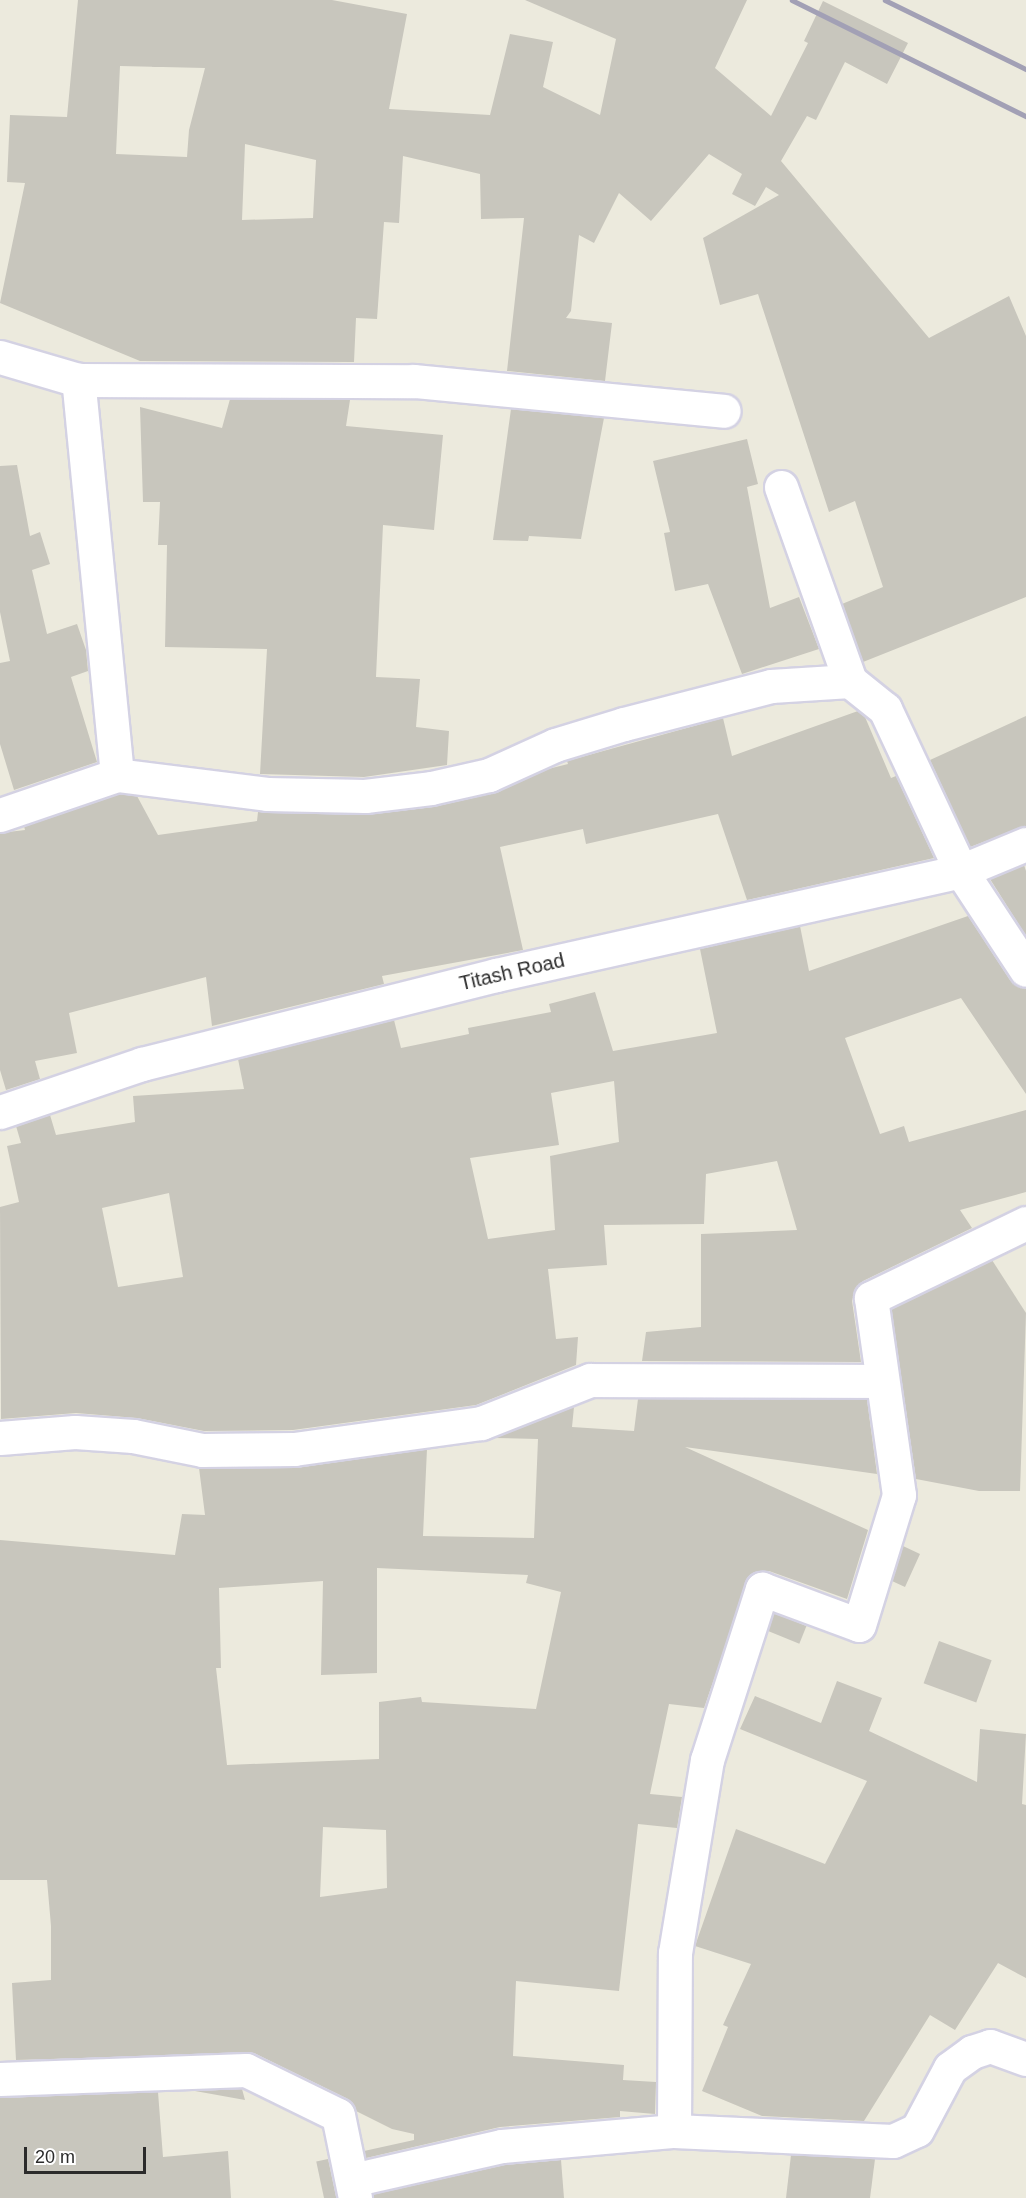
<!DOCTYPE html>
<html>
<head>
<meta charset="utf-8">
<style>
  body { margin:0 }
  #map { position:relative; width:1026px; height:2198px; overflow:hidden; background:#eceadd; font-family:Helvetica,sans-serif }
  div>[style] { position:absolute }
  [style*='--x'] { left:calc(var(--x)*1px); top:calc(var(--y)*1px); width:calc(var(--w)*1px); rotate:calc(var(--a)*1deg) }
  .building>* { inset:0; background:#c8c6bd; transform-origin:0 0 }
  .roads { filter:drop-shadow(2px 0 #d4d2e3) drop-shadow(-2px 0 #d4d2e3) drop-shadow(0 2px #d4d2e3) drop-shadow(0 -2px #d4d2e3) }
  .minor>* { height:33px; margin:-16.5px; padding:0 16.5px; transform-origin:16.5px; border-radius:16.5px; background:#fff }
  .rail>* { height:4.5px; margin:-2.25px; padding:0 2.25px; transform-origin:2.25px; border-radius:2.25px; background:#a2a0b5 }
  span { translate:-50% -50%; white-space:nowrap; text-align:center; line-height:1.15; -webkit-text-stroke:4.5px #fff; paint-order:stroke }
  .street-label { font-size:20px; color:#2b2b2b }
  .scale { position:absolute; left:24px; top:2147px; width:122px; height:27px; box-sizing:border-box; border:3px solid #2b2b2b; border-top:0; padding-left:8px; font-size:18px; line-height:21px; white-space:nowrap; color:#2b2b2b; -webkit-text-stroke:4px #fff; paint-order:stroke }
</style>
</head>
<body>
<div id="map">
  <div class="building">
    <i style="clip-path:polygon(evenodd,78px 0,332px 0,407px 14px,389px 109px,490px 115px,510px 34px,553px 42px,543px 87px,600px 115px,616px 39px,525px 0,747px 0,715px 68px,771px 116px,808px 43px,804px 41px,823px 1px,908px 43px,887px 84px,845px 62px,816px 120px,807px 116px,781px 161px,929px 338px,1009px 296px,1026px 336px,1026px 597px,863px 662px,842px 604px,883px 587px,855px 501px,829px 512px,758px 294px,720px 305px,703px 238px,779px 195px,766px 187px,755px 206px,732px 194px,742px 174px,709px 154px,651px 221px,619px 193px,594px 243px,579px 235px,571px 311px,566px 318px,612px 323px,605px 381px,507px 371px,524px 218px,481px 219px,480px 174px,403px 156px,399px 223px,384px 222px,377px 319px,356px 318px,354px 362px,140px 361px,0 303px,25px 183px,7px 182px,10px 115px,67px 117px,78px 0,120px 66px,205px 68px,189px 130px,187px 157px,116px 154px,120px 66px,78px 0,245px 144px,316px 160px,313px 218px,242px 220px,245px 144px)"></i>
    <i style="clip-path:polygon(230px 399px,350px 400px,346px 426px,443px 435px,434px 530px,383px 525px,376px 677px,420px 679px,416px 727px,449px 731px,447px 765px,364px 777px,260px 774px,267px 649px,165px 647px,167px 545px,158px 545px,160px 502px,143px 502px,140px 407px,222px 428px)"></i>
    <i style="clip-path:polygon(511px 409px,604px 418px,581px 539px,529px 536px,528px 541px,493px 540px)"></i>
    <i style="clip-path:polygon(747px 439px,758px 484px,747px 487px,770px 608px,799px 597px,819px 649px,742px 674px,708px 584px,675px 591px,664px 533px,670px 532px,653px 461px)"></i>
    <i style="clip-path:polygon(17px 465px,30px 536px,40px 532px,50px 564px,32px 570px,47px 634px,77px 624px,86px 650px,88px 671px,71px 677px,97px 762px,14px 790px,0 744px,0 663px,10px 661px,0 612px,0 466px)"></i>
    <i style="clip-path:polygon(858px 711px,865px 717px,891px 778px,896px 776px,934px 858px,747px 900px,718px 814px,586px 844px,583px 829px,500px 847px,523px 950px,382px 976px,384px 984px,212px 1026px,206px 977px,69px 1013px,77px 1053px,35px 1061px,40px 1079px,6px 1090px,0 1070px,0 833px,25px 830px,24px 826px,119px 794px,137px 796px,158px 835px,257px 821px,258px 812px,365px 815px,433px 807px,493px 793px,548px 769px,568px 764px,567px 761px,723px 718px,732px 756px)"></i>
    <i style="clip-path:polygon(1026px 716px,1026px 826px,970px 847px,930px 760px)"></i>
    <i style="clip-path:polygon(1024px 865px,1026px 871px,1026px 936px,990px 879px)"></i>
    <i style="clip-path:polygon(evenodd,968px 916px,1010px 980px,1026px 989px,1026px 1094px,961px 998px,845px 1038px,880px 1134px,904px 1126px,909px 1142px,1026px 1110px,1026px 1192px,960px 1210px,972px 1228px,863px 1281px,855px 1289px,852px 1301px,861px 1362px,642px 1361px,646px 1332px,701px 1327px,701px 1234px,797px 1230px,777px 1161px,706px 1174px,704px 1224px,604px 1225px,607px 1265px,548px 1269px,556px 1339px,578px 1337px,576px 1365px,476px 1405px,293px 1430px,204px 1431px,137px 1418px,76px 1413px,1px 1419px,0 1207px,19px 1202px,7px 1146px,21px 1143px,16px 1126px,50px 1115px,56px 1135px,135px 1122px,133px 1096px,244px 1089px,238px 1059px,394px 1020px,401px 1048px,469px 1034px,468px 1028px,551px 1012px,549px 1004px,595px 992px,613px 1051px,717px 1033px,700px 949px,800px 926px,809px 971px,968px 916px,614px 1081px,619px 1142px,550px 1156px,555px 1230px,488px 1239px,470px 1158px,559px 1145px,551px 1093px,614px 1081px,968px 916px,169px 1193px,183px 1277px,118px 1287px,102px 1208px,169px 1193px)"></i>
    <i style="clip-path:polygon(992px 1260px,1026px 1313px,1020px 1491px,979px 1491px,916px 1479px,891px 1309px)"></i>
    <i style="clip-path:polygon(evenodd,638px 1399px,867px 1400px,877px 1474px,685px 1447px,868px 1530px,847px 1599px,769px 1571px,750px 1575px,704px 1708px,669px 1704px,650px 1794px,682px 1797px,677px 1828px,638px 1824px,619px 1991px,516px 1981px,513px 2056px,624px 2065px,623px 2080px,656px 2082px,655px 2114px,620px 2111px,620px 2117px,500px 2127px,366px 2158px,364px 2151px,414px 2140px,414px 2134px,392px 2129px,356px 2111px,346px 2098px,254px 2053px,16px 2060px,12px 1983px,51px 1980px,51px 1926px,47px 1880px,0 1880px,0 1540px,175px 1555px,182px 1514px,205px 1515px,199px 1468px,296px 1468px,427px 1449px,423px 1536px,534px 1538px,538px 1439px,494px 1438px,574px 1407px,572px 1427px,634px 1431px,638px 1399px,377px 1568px,528px 1575px,526px 1583px,561px 1592px,536px 1709px,422px 1702px,421px 1697px,379px 1702px,379px 1759px,227px 1765px,216px 1668px,221px 1668px,219px 1588px,323px 1581px,321px 1675px,377px 1673px,377px 1568px,638px 1399px,323px 1827px,386px 1830px,387px 1888px,320px 1897px,323px 1827px)"></i>
    <i style="clip-path:polygon(903px 1546px,920px 1554px,905px 1587px,892px 1581px)"></i>
    <i style="left:774px;top:1613px;width:35px;height:19px;rotate:22deg"></i>
    <i style="left:939px;top:1641px;width:56px;height:45px;rotate:20deg"></i>
    <i style="clip-path:polygon(837px 1681px,882px 1698px,869px 1731px,977px 1782px,980px 1729px,1026px 1734px,1022px 1804px,1026px 1805px,1026px 1978px,998px 1963px,955px 2030px,930px 2015px,864px 2121px,762px 2116px,702px 2091px,728px 2027px,723px 2025px,751px 1964px,695px 1946px,736px 1829px,825px 1864px,867px 1781px,740px 1729px,755px 1696px,821px 1723px)"></i>
    <i style="clip-path:polygon(242px 2089px,245px 2100px,195px 2091px)"></i>
    <i style="clip-path:polygon(158px 2092px,163px 2157px,228px 2151px,231px 2198px,0 2198px,0 2098px)"></i>
    <i style="clip-path:polygon(791px 2155px,875px 2159px,870px 2198px,786px 2198px)"></i>
    <i style="left:328px;top:2159px;width:40px;height:12px;rotate:78deg"></i>
    <i style="clip-path:polygon(561px 2160px,564px 2198px,373px 2198px,373px 2194px,505px 2165px)"></i>
  </div>
  <div class="roads">
    <div class="minor">
      <i style="--x:0;--y:357;--w:81;--a:16.4"></i>
      <i style="--x:78;--y:380;--w:336;--a:0.2"></i>
      <i style="--x:414;--y:381;--w:311;--a:5.5"></i>
      <i style="--x:781;--y:487;--w:206;--a:70.4"></i>
      <i style="--x:850;--y:681;--w:45;--a:38.7"></i>
      <i style="--x:885;--y:709;--w:179;--a:64.9"></i>
      <i style="--x:961;--y:871;--w:118;--a:56.7"></i>
      <i style="--x:117;--y:775;--w:151;--a:7.2"></i>
      <i style="--x:267;--y:794;--w:98;--a:1.2"></i>
      <i style="--x:365;--y:796;--w:66;--a:-6.9"></i>
      <i style="--x:431;--y:788;--w:59;--a:-12.6"></i>
      <i style="--x:489;--y:775;--w:72;--a:-24.4"></i>
      <i style="--x:555;--y:745;--w:72;--a:-16.9"></i>
      <i style="--x:624;--y:724;--w:152;--a:-14.5"></i>
      <i style="--x:771;--y:686;--w:79;--a:-3.6"></i>
      <i style="--x:0;--y:815;--w:124;--a:-18.9"></i>
      <i style="--x:117;--y:775;--w:397;--a:-95.6"></i>
      <i style="--x:0;--y:1112;--w:150;--a:-18.7"></i>
      <i style="--x:142;--y:1064;--w:365;--a:-14.1"></i>
      <i style="--x:496;--y:975;--w:476;--a:-12.6"></i>
      <i style="--x:961;--y:871;--w:70;--a:-22.6"></i>
      <i style="--x:0;--y:1438;--w:75;--a:-4.6"></i>
      <i style="--x:75;--y:1432;--w:58;--a:3.9"></i>
      <i style="--x:133;--y:1436;--w:70;--a:11.5"></i>
      <i style="--x:202;--y:1450;--w:92;--a:-0.6"></i>
      <i style="--x:294;--y:1449;--w:189;--a:-7.9"></i>
      <i style="--x:481;--y:1423;--w:117;--a:-21.5"></i>
      <i style="--x:590;--y:1380;--w:290;--a:0.2"></i>
      <i style="--x:0;--y:2079;--w:246;--a:-2.1"></i>
      <i style="--x:246;--y:2070;--w:102;--a:26.1"></i>
      <i style="--x:338;--y:2115;--w:85;--a:78.4"></i>
      <i style="--x:674;--y:2131;--w:178;--a:-89.7"></i>
      <i style="--x:675;--y:1953;--w:196;--a:-80.6"></i>
      <i style="--x:707;--y:1760;--w:180;--a:-72.2"></i>
      <i style="--x:762;--y:1589;--w:103;--a:20.4"></i>
      <i style="--x:859;--y:1625;--w:136;--a:-72.9"></i>
      <i style="--x:899;--y:1495;--w:199;--a:-98.1"></i>
      <i style="--x:871;--y:1298;--w:172;--a:-25.8"></i>
      <i style="--x:352;--y:2180;--w:154;--a:-12.8"></i>
      <i style="--x:502;--y:2146;--w:173;--a:-5"></i>
      <i style="--x:674;--y:2131;--w:219;--a:2.6"></i>
      <i style="--x:893;--y:2141;--w:26;--a:-25"></i>
      <i style="--x:917;--y:2130;--w:70;--a:-62"></i>
      <i style="--x:950;--y:2068;--w:27;--a:-36"></i>
      <i style="--x:972;--y:2052;--w:19;--a:-18"></i>
      <i style="--x:990;--y:2046;--w:38;--a:20"></i>
    </div>
  </div>
  <div class="rail">
    <i style="--x:792;--y:0;--w:261;--a:26.4"></i>
    <i style="--x:885;--y:0;--w:157;--a:26.1"></i>
  </div>
  <div class="street-label">
    <span style="left:512px;top:972px;rotate:-13deg">Titash Road</span>
  </div>
  <div class="scale">20 m</div>
</div>
</body>
</html>
